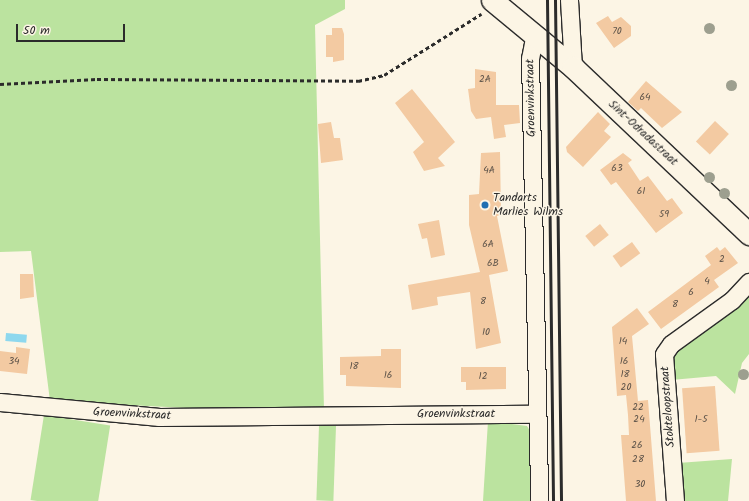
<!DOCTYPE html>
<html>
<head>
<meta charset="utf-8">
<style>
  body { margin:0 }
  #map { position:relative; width:749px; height:501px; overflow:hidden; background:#fcf5e5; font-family:Kalam,sans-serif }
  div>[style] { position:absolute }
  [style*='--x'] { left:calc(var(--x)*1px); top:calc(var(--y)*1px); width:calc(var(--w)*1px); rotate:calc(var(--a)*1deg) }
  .green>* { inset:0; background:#bbe39f; transform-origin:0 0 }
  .water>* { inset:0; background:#8ed8ee; transform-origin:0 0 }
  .building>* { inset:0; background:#f3caa2; transform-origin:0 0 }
  .path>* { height:2.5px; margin-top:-1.25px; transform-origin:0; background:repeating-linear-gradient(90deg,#2b2b2b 0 4px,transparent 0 7px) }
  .roads { filter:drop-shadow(1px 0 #2b2b2b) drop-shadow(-1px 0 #2b2b2b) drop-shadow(0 1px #2b2b2b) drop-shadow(0 -1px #2b2b2b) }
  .minor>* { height:17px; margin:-8.5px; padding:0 8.5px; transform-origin:8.5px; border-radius:8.5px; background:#fcf5e5 }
  .tertiary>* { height:21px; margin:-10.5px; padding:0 10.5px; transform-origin:10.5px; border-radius:10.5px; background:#fcf5e5 }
  .rail>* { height:3px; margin:-1.5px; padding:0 1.5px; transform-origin:1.5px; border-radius:1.5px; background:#2b2b2b }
  .trees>* { width:11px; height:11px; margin:-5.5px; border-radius:50%; background:#9d9f8f }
  .dots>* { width:11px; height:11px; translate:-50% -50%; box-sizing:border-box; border:2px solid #fcf5e5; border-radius:50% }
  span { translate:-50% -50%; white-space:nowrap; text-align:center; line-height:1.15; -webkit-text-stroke:3px #fcf5e5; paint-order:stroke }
  .number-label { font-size:10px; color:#5d5349 }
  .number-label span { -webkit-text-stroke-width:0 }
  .street-label { font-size:12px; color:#2b2b2b }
  .poi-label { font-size:12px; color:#2b2b2b }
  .left { translate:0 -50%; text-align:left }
  .scale { position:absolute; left:16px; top:24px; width:109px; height:18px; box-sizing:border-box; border:2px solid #2b2b2b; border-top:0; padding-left:5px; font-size:12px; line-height:14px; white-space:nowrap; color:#2b2b2b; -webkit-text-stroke:3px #fcf5e5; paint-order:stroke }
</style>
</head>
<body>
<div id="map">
  <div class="green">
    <i style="clip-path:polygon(0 0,345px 0,345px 9px,315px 25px,324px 409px,187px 408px,50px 401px,31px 251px,0 252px)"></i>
    <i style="clip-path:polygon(749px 290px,749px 354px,742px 363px,735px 394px,716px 376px,671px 380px,669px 358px,675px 349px)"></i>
    <i style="left:44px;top:415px;width:67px;height:86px;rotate:9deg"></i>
    <i style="clip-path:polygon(488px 421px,527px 426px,533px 436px,534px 501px,483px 501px)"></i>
    <i style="left:336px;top:426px;width:75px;height:17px;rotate:92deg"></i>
    <i style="clip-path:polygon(732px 459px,728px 501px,681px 501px,678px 463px)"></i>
  </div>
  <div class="water">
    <i style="left:6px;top:333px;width:21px;height:8px;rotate:5deg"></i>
  </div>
  <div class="building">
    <i style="clip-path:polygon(608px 16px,612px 22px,621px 17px,631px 26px,631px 36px,614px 48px,596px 23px)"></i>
    <i style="clip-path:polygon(332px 28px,342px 28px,344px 34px,344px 60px,333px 62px,333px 57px,326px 57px,326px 35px,332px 35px)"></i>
    <i style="clip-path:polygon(475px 69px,496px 72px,496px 105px,519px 105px,520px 123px,504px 125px,506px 137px,494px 139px,491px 117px,476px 119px,471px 111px,468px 89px,475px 88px)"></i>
    <i style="clip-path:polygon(646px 81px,682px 112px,662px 128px,641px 108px,638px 111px,628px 102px)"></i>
    <i style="clip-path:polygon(412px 89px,455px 142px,438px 158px,445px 166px,424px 171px,413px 152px,424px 142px,395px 103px)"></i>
    <i style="clip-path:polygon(598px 112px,610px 124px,604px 131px,611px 137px,583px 167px,567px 152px,566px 147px)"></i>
    <i style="left:715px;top:121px;width:19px;height:28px;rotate:43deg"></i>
    <i style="clip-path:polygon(331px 122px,334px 138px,340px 138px,343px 160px,321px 163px,318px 124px)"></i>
    <i style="clip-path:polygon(500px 152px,501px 215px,497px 216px,508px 271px,489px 275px,501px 343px,476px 349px,470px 292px,437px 297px,438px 305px,412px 310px,408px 285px,480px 272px,469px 225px,469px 195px,479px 194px,481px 153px)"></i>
    <i style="clip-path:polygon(623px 153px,632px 160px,628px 163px,640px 181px,648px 176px,667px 201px,672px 198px,683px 213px,656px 233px,616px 182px,611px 185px,600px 170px)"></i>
    <i style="clip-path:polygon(439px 220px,445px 255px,431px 258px,427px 238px,422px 239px,418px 224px)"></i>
    <i style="left:600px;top:224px;width:14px;height:19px;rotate:51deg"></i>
    <i style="left:632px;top:242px;width:14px;height:24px;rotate:54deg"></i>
    <i style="clip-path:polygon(717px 247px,720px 251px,725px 247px,738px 263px,714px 280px,719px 287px,661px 329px,648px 312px,711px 265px,705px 256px)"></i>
    <i style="clip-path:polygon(20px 274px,33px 274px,34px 297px,20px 299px)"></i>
    <i style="clip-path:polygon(637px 308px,649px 324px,632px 336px,638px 401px,648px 400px,656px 501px,626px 501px,621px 435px,629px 435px,628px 415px,626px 395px,617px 396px,612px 327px)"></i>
    <i style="clip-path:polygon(16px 347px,30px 349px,27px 374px,0 371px,0 351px,16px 353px)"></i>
    <i style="clip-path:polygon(381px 349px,401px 349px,401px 388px,346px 386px,346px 375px,340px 375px,340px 357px,381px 356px)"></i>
    <i style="clip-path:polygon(461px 367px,506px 367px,506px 389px,466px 390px,466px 382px,461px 382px)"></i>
    <i style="left:715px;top:386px;width:65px;height:33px;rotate:86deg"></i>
  </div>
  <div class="path">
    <i style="--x:0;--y:84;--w:97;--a:-3"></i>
    <i style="--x:97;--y:79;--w:261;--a:0.4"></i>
    <i style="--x:358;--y:81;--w:27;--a:-13"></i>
    <i style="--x:384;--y:75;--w:115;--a:-32.2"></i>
  </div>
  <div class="roads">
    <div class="minor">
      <i style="--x:569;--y:0;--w:67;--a:86.6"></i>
      <i style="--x:534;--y:38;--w:20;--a:101"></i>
      <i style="--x:530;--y:58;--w:443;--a:88.8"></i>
      <i style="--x:0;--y:402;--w:160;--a:5.4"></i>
      <i style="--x:159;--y:417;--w:377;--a:-0.5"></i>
      <i style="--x:675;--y:501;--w:147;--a:-94.3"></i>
      <i style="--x:664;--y:354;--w:12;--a:-55"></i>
      <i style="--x:671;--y:344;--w:75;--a:-35.8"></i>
      <i style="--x:732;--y:300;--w:25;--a:-47"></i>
    </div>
    <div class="tertiary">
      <i style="--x:492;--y:0;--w:105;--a:39.6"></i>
      <i style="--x:573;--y:67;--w:243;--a:43.5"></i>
    </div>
  </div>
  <div class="rail">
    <i style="--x:547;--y:0;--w:501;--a:89.31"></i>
    <i style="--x:555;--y:0;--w:501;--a:89.31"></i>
  </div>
  <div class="trees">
    <i style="left:709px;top:28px"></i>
    <i style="left:731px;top:85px"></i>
    <i style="left:709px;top:177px"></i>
    <i style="left:724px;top:193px"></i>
    <i style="left:743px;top:374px"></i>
  </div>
  <div class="dots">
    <i style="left:485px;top:205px;background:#1f6fb2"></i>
  </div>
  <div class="number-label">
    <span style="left:617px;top:32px">70</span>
    <span style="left:485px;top:80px">2A</span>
    <span style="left:645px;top:98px">64</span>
    <span style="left:617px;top:169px">63</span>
    <span style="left:489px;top:171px">4A</span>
    <span style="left:641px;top:192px">61</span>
    <span style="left:664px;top:215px">59</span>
    <span style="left:488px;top:245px">6A</span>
    <span style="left:722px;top:260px">2</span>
    <span style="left:493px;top:264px">6B</span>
    <span style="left:707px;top:282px">4</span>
    <span style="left:691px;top:293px">6</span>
    <span style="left:483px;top:302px">8</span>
    <span style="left:675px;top:305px">8</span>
    <span style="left:486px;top:333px">10</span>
    <span style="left:623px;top:342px">14</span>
    <span style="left:14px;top:362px">34</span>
    <span style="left:624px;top:362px">16</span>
    <span style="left:354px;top:367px">18</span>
    <span style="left:625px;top:375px">18</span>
    <span style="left:388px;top:376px">16</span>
    <span style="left:483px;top:377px">12</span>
    <span style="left:626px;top:388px">20</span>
    <span style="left:638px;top:408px">22</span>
    <span style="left:639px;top:420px">24</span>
    <span style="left:701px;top:420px">1-5</span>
    <span style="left:637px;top:446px">26</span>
    <span style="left:638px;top:460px">28</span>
    <span style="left:640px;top:485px">30</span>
  </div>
  <div class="street-label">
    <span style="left:531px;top:98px;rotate:-91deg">Groenvinkstraat</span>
    <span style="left:643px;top:133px;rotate:43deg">Sint-Odradastraat</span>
    <span style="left:668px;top:407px;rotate:-94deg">Stokteloopstraat</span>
    <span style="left:132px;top:414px;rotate:3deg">Groenvinkstraat</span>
    <span style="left:456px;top:414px">Groenvinkstraat</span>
  </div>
  <div class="poi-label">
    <span class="left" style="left:493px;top:205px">Tandarts<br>Marlies Wilms</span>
  </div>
  <div class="scale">50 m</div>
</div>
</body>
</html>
